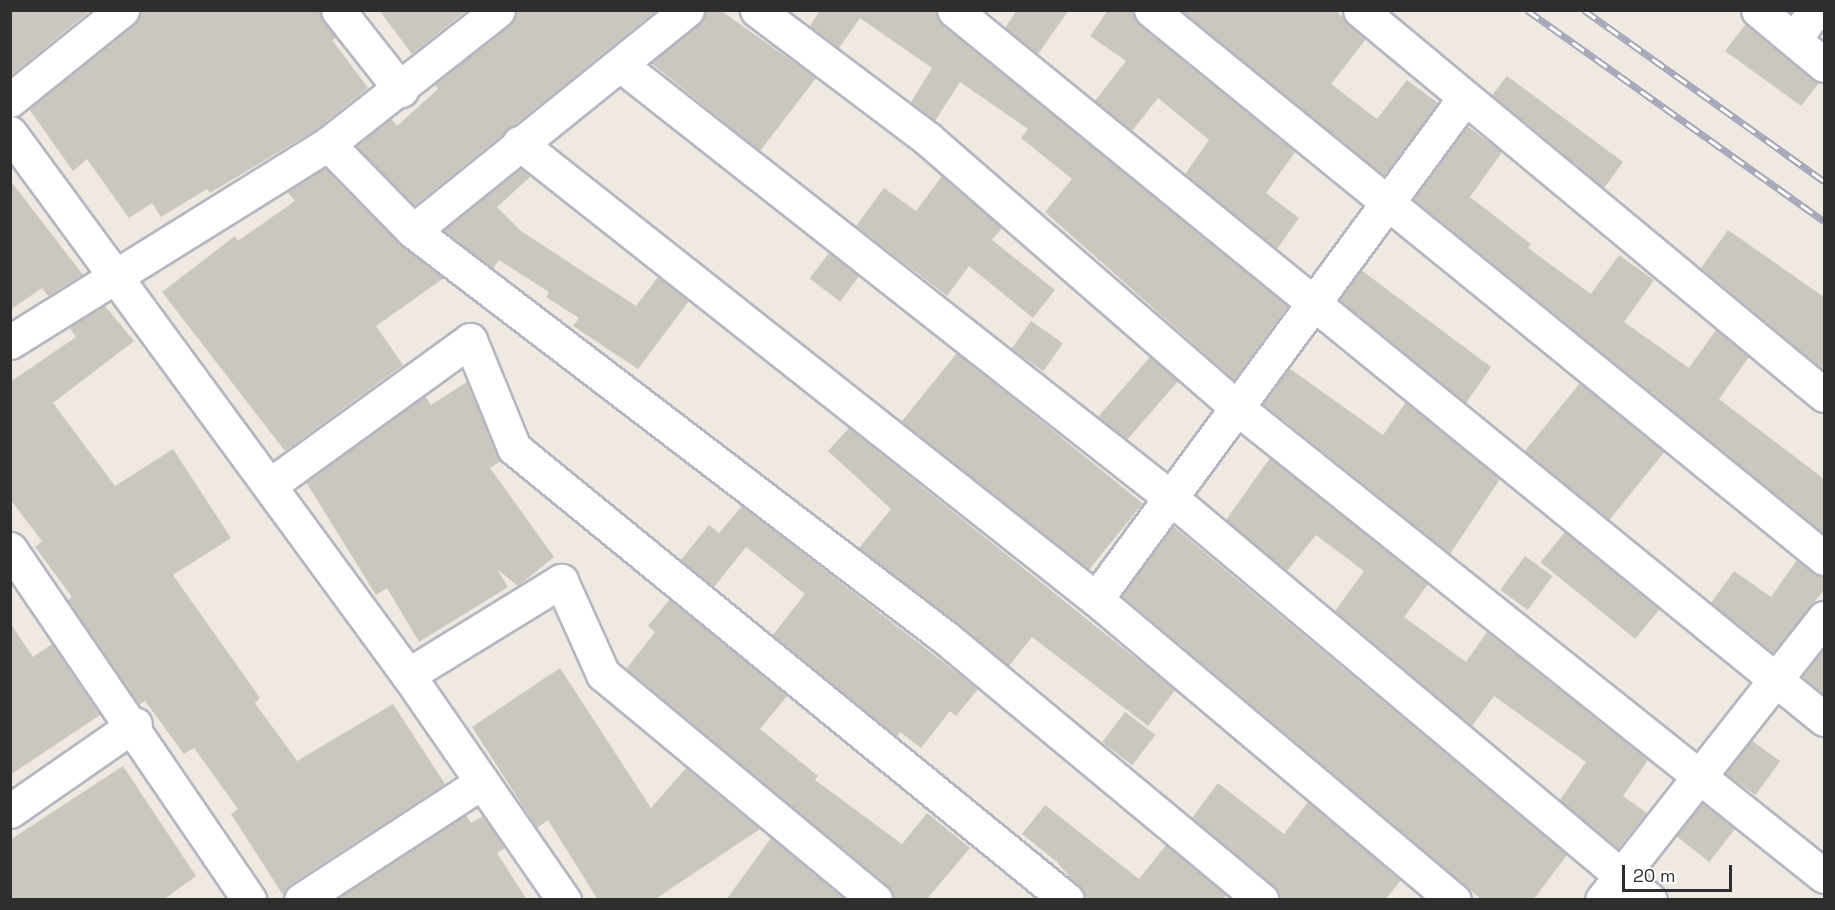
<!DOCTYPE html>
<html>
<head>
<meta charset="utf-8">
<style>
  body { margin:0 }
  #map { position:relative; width:1835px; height:910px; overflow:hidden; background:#efe9e1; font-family:"Space Grotesk",sans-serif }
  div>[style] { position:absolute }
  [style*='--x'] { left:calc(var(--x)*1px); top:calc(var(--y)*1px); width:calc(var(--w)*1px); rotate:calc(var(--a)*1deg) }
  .building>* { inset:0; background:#cbc7bf; transform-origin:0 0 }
  .roads { filter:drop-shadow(2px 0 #b4b7c1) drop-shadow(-2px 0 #b4b7c1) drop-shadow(0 2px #b4b7c1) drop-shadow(0 -2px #b4b7c1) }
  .minor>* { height:33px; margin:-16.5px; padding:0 16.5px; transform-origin:16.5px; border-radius:16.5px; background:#fff }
  .tertiary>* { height:33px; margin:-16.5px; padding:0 16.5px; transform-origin:16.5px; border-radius:16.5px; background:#fff }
  .rail>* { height:7px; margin-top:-3.5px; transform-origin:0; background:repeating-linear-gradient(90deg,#fff 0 14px,#a3a6b8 0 28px); box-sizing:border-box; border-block:2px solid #a3a6b8 }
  span { translate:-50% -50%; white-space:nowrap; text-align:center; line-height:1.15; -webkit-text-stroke:5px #fff; paint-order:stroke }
  .frame { position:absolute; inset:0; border:12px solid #2e2e2e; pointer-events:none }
  .scale { position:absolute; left:1622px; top:865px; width:110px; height:27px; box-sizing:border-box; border:3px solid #2e2e2e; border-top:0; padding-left:8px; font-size:18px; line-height:21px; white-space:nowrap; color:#2e2e2e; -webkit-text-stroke:4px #fff; paint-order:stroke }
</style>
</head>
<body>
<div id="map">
  <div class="building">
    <i style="clip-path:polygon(10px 10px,91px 10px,10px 76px)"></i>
    <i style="clip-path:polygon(140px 10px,320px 10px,336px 38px,332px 40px,368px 88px,317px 129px,210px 193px,207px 189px,161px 217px,152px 203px,129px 218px,87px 159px,73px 171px,29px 109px,134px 25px)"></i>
    <i style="clip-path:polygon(379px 10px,467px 10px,412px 54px)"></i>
    <i style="clip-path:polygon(516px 10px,657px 10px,414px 206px,356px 146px,391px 118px,397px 126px,438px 89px,434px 84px,510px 25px)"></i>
    <i style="clip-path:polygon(705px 10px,720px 10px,816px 78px,760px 151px,651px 63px,699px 25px)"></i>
    <i style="clip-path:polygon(820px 10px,936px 10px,942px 25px,1288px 306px,1234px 380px,1045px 212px,1072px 179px,1021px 138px,1028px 129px,960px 82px,935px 121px,911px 102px,932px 68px,860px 18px,839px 48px,810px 26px)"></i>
    <i style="clip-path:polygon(1017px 10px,1069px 10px,1038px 54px,1005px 28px)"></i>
    <i style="clip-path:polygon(1108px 10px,1133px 10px,1139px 25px,1295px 152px,1266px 193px,1299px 218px,1277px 249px,1185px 174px,1209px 140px,1158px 98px,1132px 131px,1095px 101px,1126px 61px,1090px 36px)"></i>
    <i style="clip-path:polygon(1181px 10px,1335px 10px,1366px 39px,1331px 84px,1377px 119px,1407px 80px,1438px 103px,1384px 176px)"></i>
    <i style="clip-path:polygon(1746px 24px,1819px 83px,1801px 106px,1725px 51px)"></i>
    <i style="clip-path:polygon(1507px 76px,1623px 162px,1604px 188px,1492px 95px)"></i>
    <i style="clip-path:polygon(1467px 126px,1502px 152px,1470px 197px,1531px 244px,1528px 248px,1591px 294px,1619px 255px,1654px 280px,1624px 322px,1689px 368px,1716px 330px,1749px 357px,1719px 399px,1824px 479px,1824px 534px,1413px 199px)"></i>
    <i style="clip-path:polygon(325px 168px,400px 244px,444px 278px,376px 326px,403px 365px,285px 451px,162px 292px,235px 236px,238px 241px,295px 201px,287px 191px)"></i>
    <i style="clip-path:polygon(521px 168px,530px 177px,497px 207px,521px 231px,636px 306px,658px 277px,689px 301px,638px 369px,573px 326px,579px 318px,546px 297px,549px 292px,499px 260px,493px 269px,443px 231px)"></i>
    <i style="clip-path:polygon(942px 176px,1002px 228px,992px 240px,1055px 290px,1033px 318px,969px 266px,947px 296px,856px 226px,884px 188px,916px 211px)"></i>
    <i style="clip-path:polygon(10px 180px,83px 275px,48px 296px,42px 288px,10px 310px)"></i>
    <i style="clip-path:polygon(1728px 230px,1824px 297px,1824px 371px,1701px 268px)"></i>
    <i style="left:829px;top:253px;width:38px;height:32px;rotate:37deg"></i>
    <i style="clip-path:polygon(1361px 270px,1491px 367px,1466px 403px,1339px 300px)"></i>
    <i style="clip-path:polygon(104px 305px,134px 341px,53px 403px,115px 486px,173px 449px,231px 538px,173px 575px,260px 698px,255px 703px,297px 761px,393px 704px,445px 784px,291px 884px,283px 895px,231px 814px,238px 809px,194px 748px,184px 754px,145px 701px,139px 705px,68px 600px,72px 597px,35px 547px,42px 541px,10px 499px,10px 382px,76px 337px,69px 327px)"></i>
    <i style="left:1031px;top:321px;width:39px;height:34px;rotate:35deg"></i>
    <i style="left:957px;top:353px;width:239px;height:88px;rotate:39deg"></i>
    <i style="left:1150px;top:357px;width:37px;height:80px;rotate:41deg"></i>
    <i style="clip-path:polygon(1289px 368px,1383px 435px,1406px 402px,1500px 479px,1450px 554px,1263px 404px)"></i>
    <i style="clip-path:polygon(467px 382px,501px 461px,490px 468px,554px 557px,518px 586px,497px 569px,508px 587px,419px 642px,387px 588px,376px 595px,306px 482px,425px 396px,431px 405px)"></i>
    <i style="left:1580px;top:383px;width:109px;height:88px;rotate:39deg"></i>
    <i style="clip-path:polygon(849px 428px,1175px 690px,1148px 726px,1032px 637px,1009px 666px,859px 548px,891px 509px,828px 451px)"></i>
    <i style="clip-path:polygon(1270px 458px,1428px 584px,1404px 617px,1466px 662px,1487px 632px,1648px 760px,1623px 796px,1647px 813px,1618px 849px,1560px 800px,1586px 762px,1494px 696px,1472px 726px,1335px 611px,1364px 571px,1316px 535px,1287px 571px,1226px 520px)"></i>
    <i style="clip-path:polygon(742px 506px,978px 689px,956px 716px,950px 711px,921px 748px,900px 732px,897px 737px,773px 635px,805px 594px,746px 547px,714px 587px,681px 560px,709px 525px,719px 533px)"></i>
    <i style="clip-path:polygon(1173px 526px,1567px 855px,1533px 900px,1482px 900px,1122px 596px)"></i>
    <i style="left:1565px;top:532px;width:122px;height:39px;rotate:39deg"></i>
    <i style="left:1525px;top:556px;width:34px;height:42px;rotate:36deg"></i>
    <i style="clip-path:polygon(1797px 560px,1824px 576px,1824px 590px,1773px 653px,1711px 603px,1734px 571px,1771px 597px)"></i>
    <i style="clip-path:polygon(670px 599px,787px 696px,760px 729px,818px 776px,815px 780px,902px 844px,927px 813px,970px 848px,926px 900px,893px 900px,887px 886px,626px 669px,655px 632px,648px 626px)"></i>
    <i style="clip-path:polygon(10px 623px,33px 657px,52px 644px,100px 715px,10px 775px)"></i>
    <i style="clip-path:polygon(1824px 648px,1824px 695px,1802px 677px)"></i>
    <i style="clip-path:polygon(560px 668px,651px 808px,686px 768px,760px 829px,654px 900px,598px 900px,548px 820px,537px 828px,472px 727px)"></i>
    <i style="left:1125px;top:712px;width:38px;height:38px;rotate:37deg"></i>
    <i style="left:1751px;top:740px;width:36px;height:42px;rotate:36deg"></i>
    <i style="clip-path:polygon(123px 766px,196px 876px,163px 900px,10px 900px,10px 840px)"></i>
    <i style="clip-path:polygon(1218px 783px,1284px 834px,1308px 802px,1401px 880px,1385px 900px,1283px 900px,1274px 886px,1192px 818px)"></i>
    <i style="left:1702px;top:803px;width:42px;height:42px;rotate:38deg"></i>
    <i style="clip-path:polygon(1045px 805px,1139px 879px,1166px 845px,1226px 895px,1223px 900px,1089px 900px,1057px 862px,1022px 834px)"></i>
    <i style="clip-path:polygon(466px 815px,471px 823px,483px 816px,505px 848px,497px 853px,527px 900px,336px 900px)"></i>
    <i style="clip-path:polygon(771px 838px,845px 900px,726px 900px)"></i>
  </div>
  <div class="roads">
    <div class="minor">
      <i style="--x:338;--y:10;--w:102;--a:51.8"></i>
      <i style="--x:757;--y:10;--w:214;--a:37"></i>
      <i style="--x:928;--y:139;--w:408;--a:41"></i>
      <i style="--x:1236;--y:407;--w:752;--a:38.58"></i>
      <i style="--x:954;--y:10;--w:1122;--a:39.18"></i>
      <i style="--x:1151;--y:10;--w:868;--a:39.15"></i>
      <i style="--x:1360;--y:10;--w:603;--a:39.68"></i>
      <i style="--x:1758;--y:10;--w:86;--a:39.8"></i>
      <i style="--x:1794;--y:39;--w:36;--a:-53"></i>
      <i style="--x:622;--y:66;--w:699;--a:38.2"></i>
      <i style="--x:1171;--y:498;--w:625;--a:40.01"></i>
      <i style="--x:10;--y:100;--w:144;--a:-38.8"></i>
      <i style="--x:10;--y:133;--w:672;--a:53.71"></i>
      <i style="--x:408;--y:675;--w:274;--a:55.3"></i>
      <i style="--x:519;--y:143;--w:735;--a:38.32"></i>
      <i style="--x:1096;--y:599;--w:468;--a:40.1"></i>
      <i style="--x:328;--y:144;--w:122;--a:45.7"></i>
      <i style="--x:413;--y:231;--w:671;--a:37.37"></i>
      <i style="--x:946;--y:638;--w:410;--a:39.7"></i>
      <i style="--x:413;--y:231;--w:352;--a:-38.9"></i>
      <i style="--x:10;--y:342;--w:375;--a:-31.9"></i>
      <i style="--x:328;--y:144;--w:216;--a:-38.2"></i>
      <i style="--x:270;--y:485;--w:247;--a:-35.9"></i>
      <i style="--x:470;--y:340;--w:117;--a:67.8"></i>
      <i style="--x:514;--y:448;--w:714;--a:39.26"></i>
      <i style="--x:1096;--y:599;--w:619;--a:-53.67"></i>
      <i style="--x:408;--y:675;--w:180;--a:-31.6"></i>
      <i style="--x:561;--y:581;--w:102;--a:65.7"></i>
      <i style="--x:603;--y:674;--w:354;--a:39.7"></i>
      <i style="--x:10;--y:811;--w:152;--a:-34.8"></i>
      <i style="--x:301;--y:900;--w:216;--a:-33.1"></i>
      <i style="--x:1602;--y:900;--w:359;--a:-51.8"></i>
    </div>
    <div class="tertiary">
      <i style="--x:10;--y:549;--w:425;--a:55.7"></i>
    </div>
  </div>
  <div class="rail">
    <i style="--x:1527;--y:10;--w:364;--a:35.4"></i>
    <i style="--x:1584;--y:10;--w:295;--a:35.5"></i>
  </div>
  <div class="frame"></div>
  <div class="scale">20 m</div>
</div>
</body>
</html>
